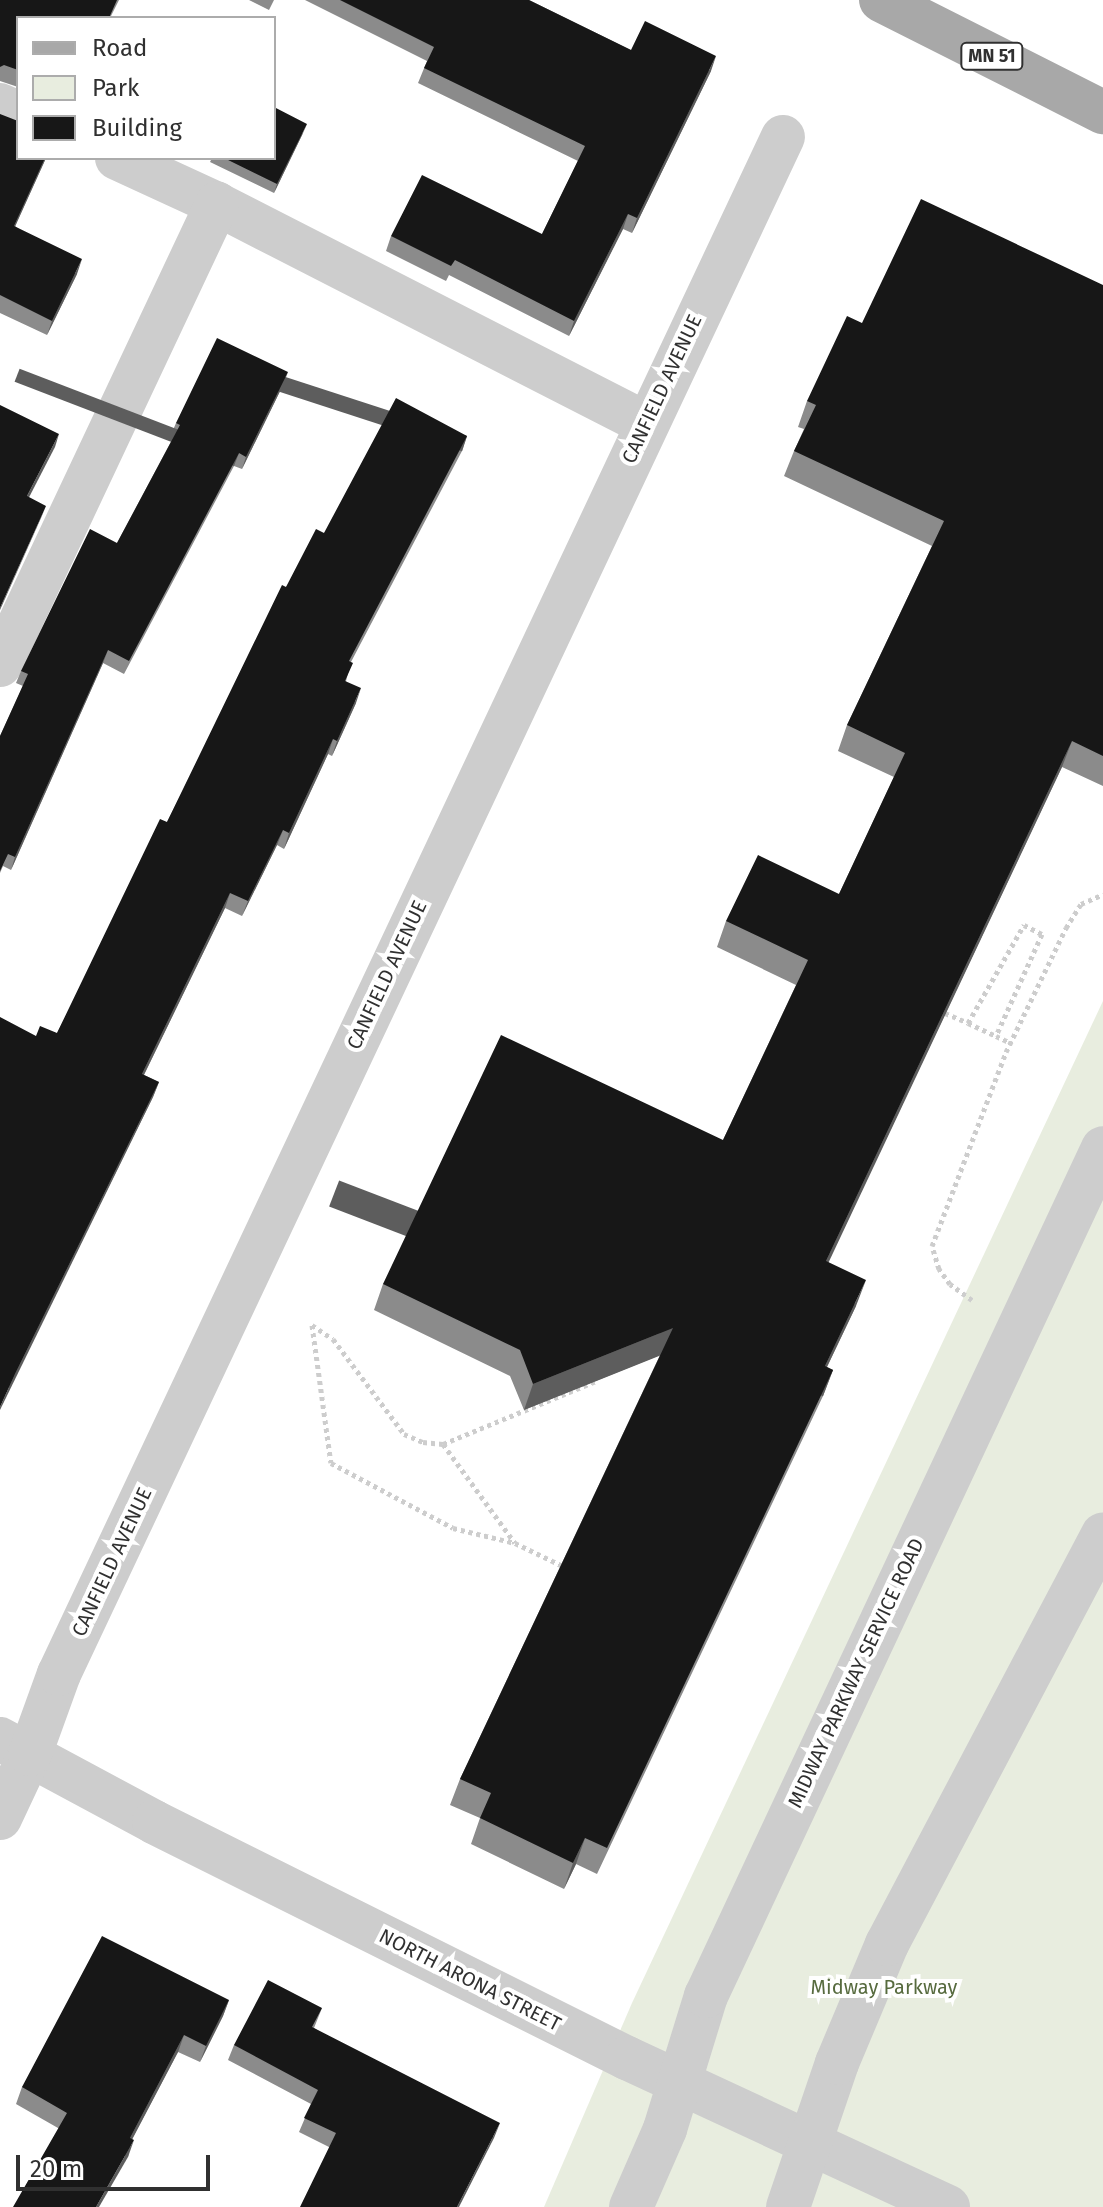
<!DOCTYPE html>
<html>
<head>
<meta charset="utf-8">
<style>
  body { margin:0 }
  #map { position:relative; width:1103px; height:2207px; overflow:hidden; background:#fff; font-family:"Fira Sans",sans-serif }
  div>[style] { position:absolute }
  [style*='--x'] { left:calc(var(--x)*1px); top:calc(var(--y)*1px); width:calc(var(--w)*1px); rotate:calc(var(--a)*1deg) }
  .green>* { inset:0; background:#e8eddf }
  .path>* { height:5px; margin-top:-2.5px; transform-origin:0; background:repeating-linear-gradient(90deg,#cdcdcd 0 4px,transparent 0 8px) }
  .minor>* { height:44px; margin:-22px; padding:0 22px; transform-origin:22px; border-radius:22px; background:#cdcdcd }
  .major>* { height:44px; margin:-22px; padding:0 22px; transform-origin:22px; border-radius:22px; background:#a8a8a8 }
  .wall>* { inset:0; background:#8b8b8b }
  .shaded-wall>* { inset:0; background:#5d5d5d; transform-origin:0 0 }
  .building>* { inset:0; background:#171717 }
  span { translate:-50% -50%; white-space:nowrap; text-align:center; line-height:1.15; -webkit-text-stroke:8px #fff; paint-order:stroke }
  .shield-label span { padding:2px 6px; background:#fff; border:2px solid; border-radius:6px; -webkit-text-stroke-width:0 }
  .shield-label { font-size:18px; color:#303030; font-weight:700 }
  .street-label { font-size:20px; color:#303030 }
  .park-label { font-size:20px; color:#576b3f }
  .legend { position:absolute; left:16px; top:16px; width:260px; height:144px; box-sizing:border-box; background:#fff; border:2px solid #acacac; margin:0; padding:10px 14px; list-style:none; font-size:24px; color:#303030 }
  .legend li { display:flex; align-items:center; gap:16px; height:40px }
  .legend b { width:40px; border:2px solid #acacac }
  .scale { position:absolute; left:16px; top:2155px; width:194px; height:36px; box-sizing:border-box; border:4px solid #303030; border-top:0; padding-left:10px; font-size:24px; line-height:28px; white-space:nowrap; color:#303030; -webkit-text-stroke:6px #fff; paint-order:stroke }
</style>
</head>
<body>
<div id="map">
  <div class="green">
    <i style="clip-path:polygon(1103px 1001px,1103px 2207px,544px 2207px,632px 2003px)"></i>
  </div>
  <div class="path">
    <i style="--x:945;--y:1013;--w:25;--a:23"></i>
    <i style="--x:968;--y:1023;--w:113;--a:-60.3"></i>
    <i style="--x:1024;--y:925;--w:20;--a:27"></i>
    <i style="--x:1042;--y:934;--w:112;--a:114.3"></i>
    <i style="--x:996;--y:1036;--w:17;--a:25"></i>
    <i style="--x:968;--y:1023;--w:31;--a:25"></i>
    <i style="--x:972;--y:1300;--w:27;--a:-144"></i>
    <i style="--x:950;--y:1284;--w:19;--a:-126"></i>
    <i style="--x:939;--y:1269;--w:24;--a:-107"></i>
    <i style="--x:932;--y:1246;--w:208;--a:-69.1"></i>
    <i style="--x:1006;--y:1052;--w:138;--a:-64.2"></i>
    <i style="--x:1066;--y:928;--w:28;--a:-58"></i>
    <i style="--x:1081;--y:904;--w:24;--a:-24"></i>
    <i style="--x:312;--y:1325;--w:25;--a:34"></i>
    <i style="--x:333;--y:1339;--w:119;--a:53.2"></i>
    <i style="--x:404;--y:1434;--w:21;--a:23"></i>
    <i style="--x:423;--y:1442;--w:20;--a:6"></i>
    <i style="--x:443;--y:1444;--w:165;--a:-22.4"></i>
    <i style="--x:312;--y:1325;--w:139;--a:82.2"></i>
    <i style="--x:331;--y:1463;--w:138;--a:28"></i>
    <i style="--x:453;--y:1528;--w:64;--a:13.6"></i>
    <i style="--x:443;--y:1444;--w:122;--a:54"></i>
    <i style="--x:515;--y:1543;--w:53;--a:25.6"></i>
  </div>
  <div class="minor">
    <i style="--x:0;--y:105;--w:20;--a:24"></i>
    <i style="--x:117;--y:158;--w:110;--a:24.7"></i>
    <i style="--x:217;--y:204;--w:481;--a:27.1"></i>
    <i style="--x:0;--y:665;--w:510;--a:-64.79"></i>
    <i style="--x:0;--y:1739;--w:175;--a:28.3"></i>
    <i style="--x:154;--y:1822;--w:529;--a:26.52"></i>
    <i style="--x:627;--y:2058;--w:354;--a:24.9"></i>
    <i style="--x:0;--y:1818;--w:71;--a:-64.9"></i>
    <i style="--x:30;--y:1754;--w:85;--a:-70.1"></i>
    <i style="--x:59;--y:1674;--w:1699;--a:-64.78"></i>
    <i style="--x:631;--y:2207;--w:85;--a:-66.4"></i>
    <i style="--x:665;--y:2129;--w:139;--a:-72.9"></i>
    <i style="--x:706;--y:1996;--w:936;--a:-64.91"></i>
    <i style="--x:788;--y:2207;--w:152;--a:-71.2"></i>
    <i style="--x:837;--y:2063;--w:129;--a:-67.2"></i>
    <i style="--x:887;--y:1944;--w:463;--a:-62.2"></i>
  </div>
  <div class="major">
    <i style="--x:881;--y:0;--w:249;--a:26.8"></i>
  </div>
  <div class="wall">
    <i style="clip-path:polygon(0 0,119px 0,110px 18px,18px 18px,18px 87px,0 81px)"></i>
    <i style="clip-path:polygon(249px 0,274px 0,269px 10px)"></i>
    <i style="clip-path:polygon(305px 0,529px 0,631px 50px,711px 71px,632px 233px,623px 229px,569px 336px,449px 275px,446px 281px,386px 251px,391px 236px,542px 234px,578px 161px,418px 83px,427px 61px)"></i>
    <i style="clip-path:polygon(0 114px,18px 158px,46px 158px,15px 226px,77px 274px,47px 335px,0 313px)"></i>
    <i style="clip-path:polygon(303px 133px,274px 193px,210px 162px,212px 158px,274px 158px)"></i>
    <i style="clip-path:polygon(1103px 285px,1103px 786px,1062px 767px,828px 1262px,856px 1306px,827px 1367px,833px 1370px,823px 1396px,597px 1874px,576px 1864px,564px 1889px,471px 1844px,480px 1818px,450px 1805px,460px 1779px,660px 1355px,524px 1410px,510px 1376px,374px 1310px,383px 1284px,723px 1140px,796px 985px,717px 947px,726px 921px,839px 894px,894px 777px,838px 751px,847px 725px,932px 546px,784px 476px,794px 451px,804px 429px,798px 427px,807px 401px)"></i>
    <i style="clip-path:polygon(283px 385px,242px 469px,234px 466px,124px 674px,103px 663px,11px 870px,3px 866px,0 873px,0 736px,23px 686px,16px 683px,21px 671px,117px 543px,174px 436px,171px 435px,176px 423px)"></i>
    <i style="clip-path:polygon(467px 436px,462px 451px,351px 662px,346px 681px,356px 703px,332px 756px,328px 754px,284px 849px,277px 845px,242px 916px,225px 908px,144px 1075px,159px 1082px,153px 1097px,9px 1389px,36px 1036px,57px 1033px,167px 822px,286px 587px,324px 533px)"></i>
    <i style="clip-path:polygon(229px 2000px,223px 2016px,200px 2062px,178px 2052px,132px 2139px,128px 2157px,58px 2128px,16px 2104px,22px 2087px)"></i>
    <i style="clip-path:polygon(322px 2008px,314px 2028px,494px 2138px,329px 2147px,299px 2132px,311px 2104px,228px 2060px,234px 2045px)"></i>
  </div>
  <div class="shaded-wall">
    <i style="clip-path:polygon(716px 56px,711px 71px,632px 233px,637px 218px)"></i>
    <i style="clip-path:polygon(307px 124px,303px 133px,274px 193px,277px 184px)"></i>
    <i style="clip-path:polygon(45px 158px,46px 158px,9px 240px,14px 226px)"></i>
    <i style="clip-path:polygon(628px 214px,623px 229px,569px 336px,574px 321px)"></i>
    <i style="clip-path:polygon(82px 259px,77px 274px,47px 335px,52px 321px)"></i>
    <i style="clip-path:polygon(288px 372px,283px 385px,242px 469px,246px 457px)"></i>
    <i style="clip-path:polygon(59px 434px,55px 447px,23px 509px,27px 496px)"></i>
    <i style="left:467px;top:436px;width:16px;height:254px;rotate:108deg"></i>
    <i style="left:239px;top:453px;width:14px;height:235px;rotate:111deg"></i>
    <i style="clip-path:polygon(46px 506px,41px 518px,0 610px,0 608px)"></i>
    <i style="clip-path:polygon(108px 650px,103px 663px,11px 870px,15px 857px)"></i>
    <i style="clip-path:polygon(361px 688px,356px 703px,332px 756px,337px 741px)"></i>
    <i style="clip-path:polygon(333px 739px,328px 754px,284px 849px,289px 833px)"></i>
    <i style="clip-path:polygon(1072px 741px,1062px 767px,817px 1287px,826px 1261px)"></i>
    <i style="clip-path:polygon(283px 830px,277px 845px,242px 916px,248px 901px)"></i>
    <i style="clip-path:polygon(230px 893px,225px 908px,137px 1089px,142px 1074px)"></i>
    <i style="clip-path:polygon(159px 1082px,153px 1097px,0 1410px,0 1407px,15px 1374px)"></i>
    <i style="clip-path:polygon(866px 1280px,856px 1306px,815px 1392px,825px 1366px)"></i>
    <i style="clip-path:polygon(673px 1328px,664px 1354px,524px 1410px,533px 1384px)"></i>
    <i style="left:833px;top:1370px;width:28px;height:529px;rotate:111deg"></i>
    <i style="clip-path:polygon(585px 1838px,576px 1864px,564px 1889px,573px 1863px)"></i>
    <i style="clip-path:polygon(229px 2000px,223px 2016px,200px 2062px,206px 2046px)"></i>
    <i style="clip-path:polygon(184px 2035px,178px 2052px,124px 2155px,130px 2138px)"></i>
    <i style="clip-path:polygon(500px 2123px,494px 2138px,459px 2207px,457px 2207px)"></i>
    <i style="clip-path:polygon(134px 2140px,128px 2157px,99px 2207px,96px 2207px)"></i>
  </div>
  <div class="building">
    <i style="clip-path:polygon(0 0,117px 0,109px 18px,18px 18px,18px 70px,4px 65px,0 67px)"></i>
    <i style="clip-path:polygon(340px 0,529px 0,631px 50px,645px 21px,716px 56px,637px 218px,628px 214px,574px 321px,455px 260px,451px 266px,391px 236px,422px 175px,542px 234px,585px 146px,424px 68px,434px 47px)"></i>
    <i style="clip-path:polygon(274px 107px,307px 124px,277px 184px,224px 158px,274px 158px)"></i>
    <i style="clip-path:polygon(0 114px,18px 121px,18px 158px,45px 158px,14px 226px,82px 259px,52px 321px,0 295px)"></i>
    <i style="clip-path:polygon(921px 199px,1103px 285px,1103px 756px,1072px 741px,826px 1261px,866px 1280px,825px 1366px,833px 1370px,607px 1848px,585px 1838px,573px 1863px,480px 1818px,491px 1793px,460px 1779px,673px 1328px,533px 1384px,520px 1350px,383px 1284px,501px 1035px,723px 1140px,808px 960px,726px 921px,758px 855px,839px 894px,905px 753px,847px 725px,944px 521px,794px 451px,816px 405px,807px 401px,847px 316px,862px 323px)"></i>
    <i style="clip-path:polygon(217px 338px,288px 372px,246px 457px,239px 453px,129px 661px,108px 650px,15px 857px,8px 854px,0 871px,0 736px,28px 674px,21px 671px,90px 529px,117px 543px,180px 425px,176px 423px)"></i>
    <i style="clip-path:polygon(396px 398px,467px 436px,349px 661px,353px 663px,345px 681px,361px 688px,337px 741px,333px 739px,289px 833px,283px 830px,248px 901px,230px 893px,142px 1074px,159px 1082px,15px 1374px,0 1407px,0 1017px,36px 1036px,40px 1026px,57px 1033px,160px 819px,167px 822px,282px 585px,286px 587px,316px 529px,324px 533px)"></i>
    <i style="clip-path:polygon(0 405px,59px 434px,27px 496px,46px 506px,0 608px)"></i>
    <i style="clip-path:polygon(102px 1936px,229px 2000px,206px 2046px,184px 2035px,130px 2138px,134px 2140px,96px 2207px,13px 2207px,67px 2113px,22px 2087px)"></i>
    <i style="clip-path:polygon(268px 1980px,322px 2008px,312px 2027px,500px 2123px,457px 2207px,300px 2207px,336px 2133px,304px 2118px,318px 2090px,234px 2045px)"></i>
  </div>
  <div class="shield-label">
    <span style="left:992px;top:56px">MN 51</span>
  </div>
  <div class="street-label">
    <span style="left:662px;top:389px;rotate:-65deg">CANFIELD AVENUE</span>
    <span style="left:387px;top:975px;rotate:-65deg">CANFIELD AVENUE</span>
    <span style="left:112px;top:1562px;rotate:-65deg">CANFIELD AVENUE</span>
    <span style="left:856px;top:1673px;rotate:-65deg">MIDWAY PARKWAY SERVICE ROAD</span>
    <span style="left:470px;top:1980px;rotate:27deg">NORTH ARONA STREET</span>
  </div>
  <div class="park-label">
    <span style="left:884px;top:1987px">Midway Parkway</span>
  </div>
  <ul class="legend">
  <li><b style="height:10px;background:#a8a8a8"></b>Road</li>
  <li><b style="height:22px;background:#e8eddf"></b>Park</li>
  <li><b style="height:22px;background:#171717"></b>Building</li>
  </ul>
  <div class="scale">20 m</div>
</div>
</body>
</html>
